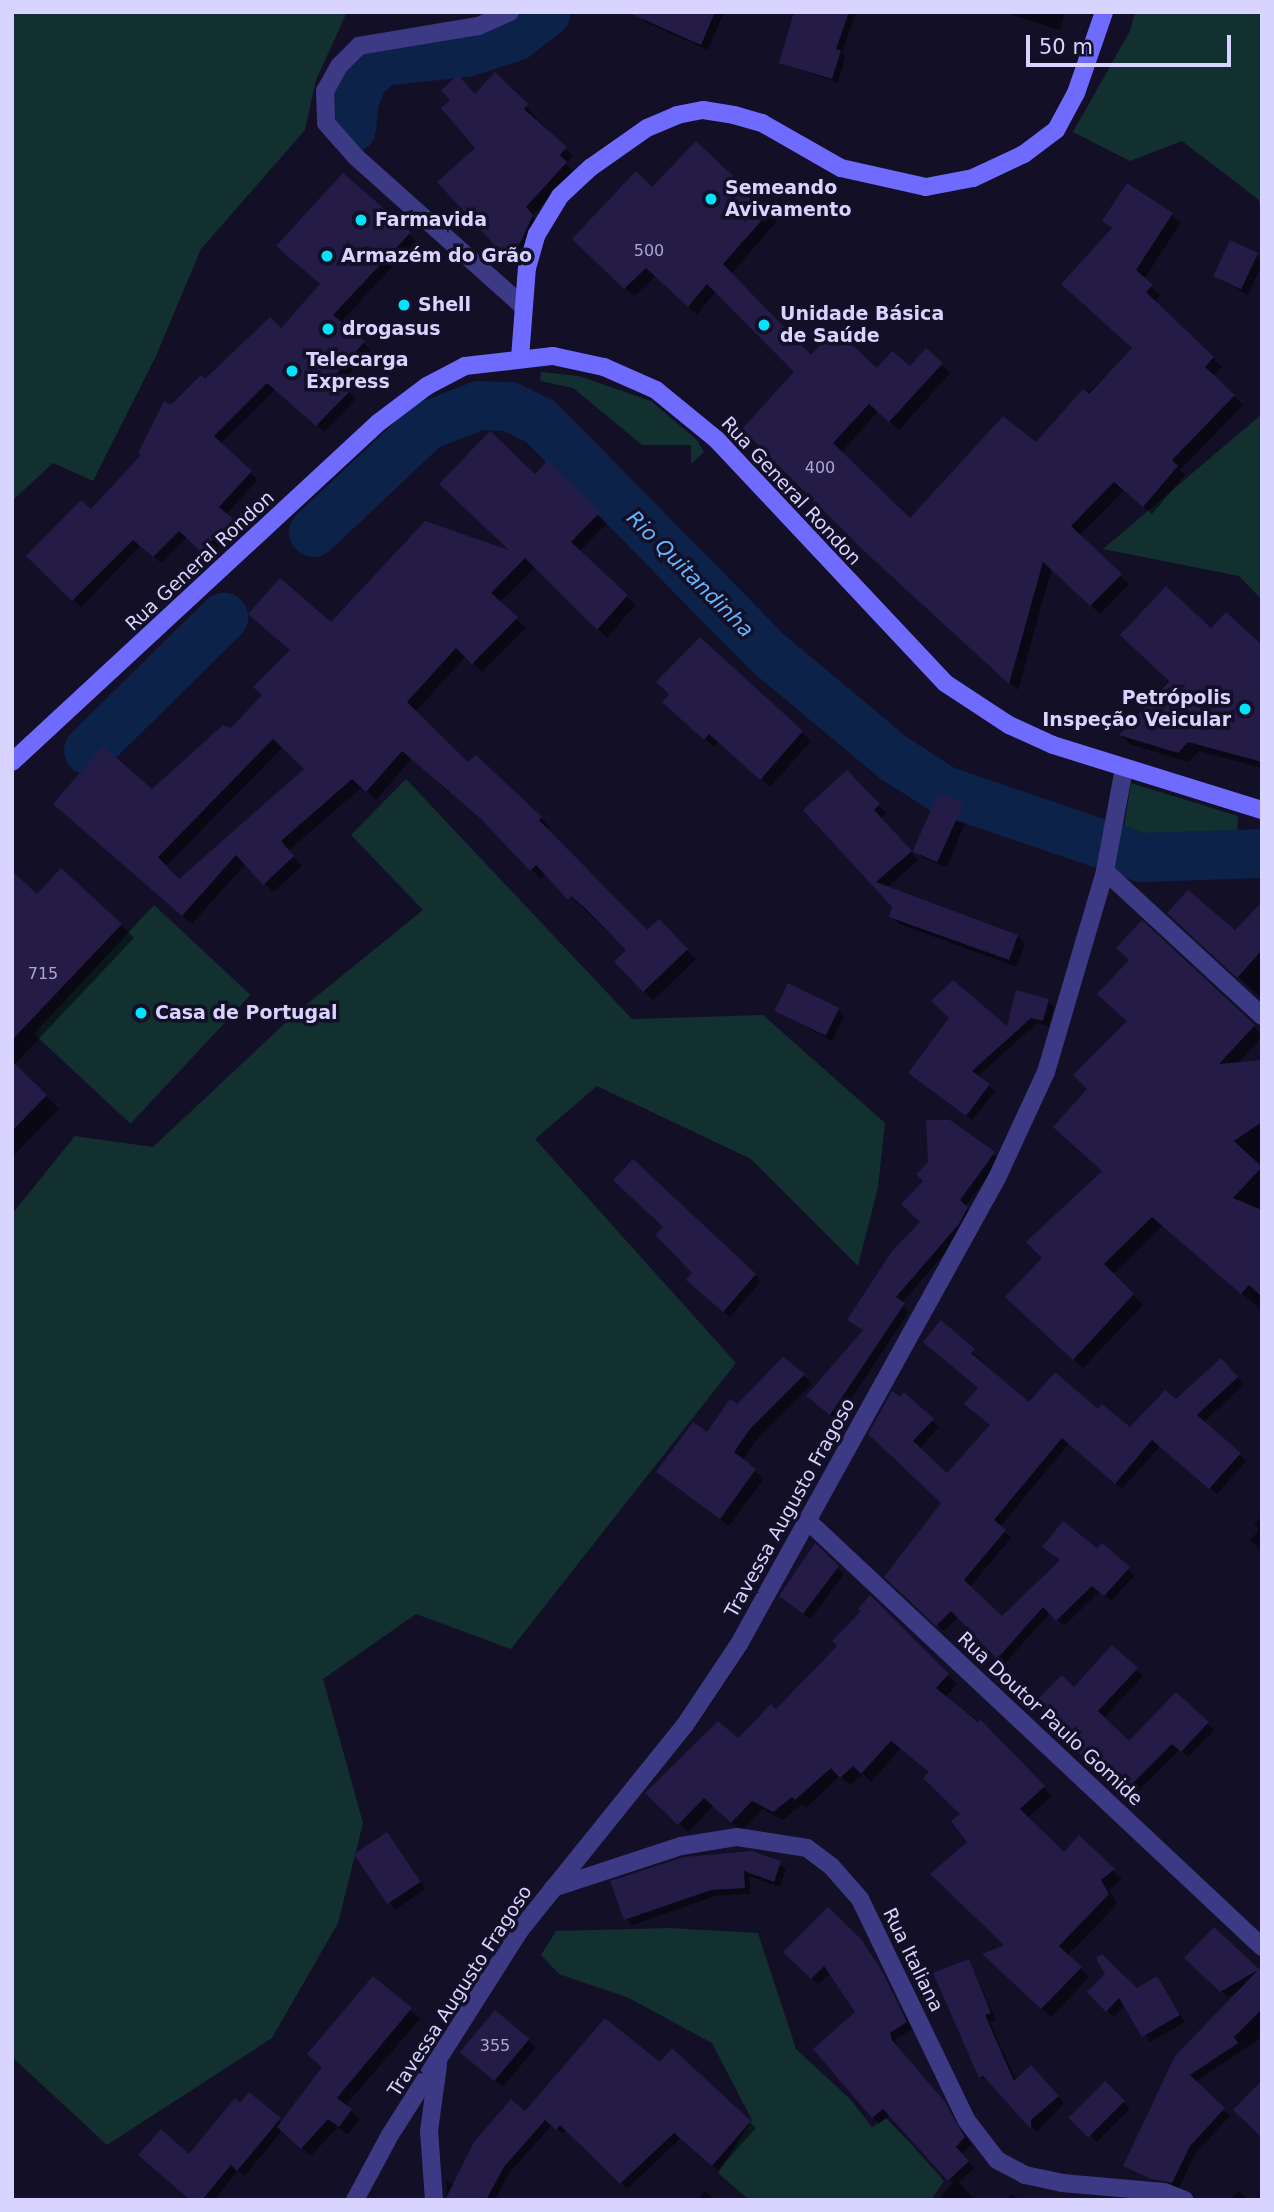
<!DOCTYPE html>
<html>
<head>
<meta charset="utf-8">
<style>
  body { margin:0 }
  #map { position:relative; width:1274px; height:2212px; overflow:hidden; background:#130f26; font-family:"DejaVu Sans",sans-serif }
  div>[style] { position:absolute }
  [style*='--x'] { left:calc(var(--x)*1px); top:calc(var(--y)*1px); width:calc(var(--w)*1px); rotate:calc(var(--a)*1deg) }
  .green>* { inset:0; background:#12302f; transform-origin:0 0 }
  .shadow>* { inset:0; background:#0007; transform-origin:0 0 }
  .river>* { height:49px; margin:-24.5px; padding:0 24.5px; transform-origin:24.5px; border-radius:24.5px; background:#0c2248 }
  .building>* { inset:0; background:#241b47; transform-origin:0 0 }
  .street>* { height:18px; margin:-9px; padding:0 9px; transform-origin:9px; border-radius:9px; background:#3d3a85 }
  .secondary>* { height:18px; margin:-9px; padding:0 9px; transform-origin:9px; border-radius:9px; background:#6f6bff }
  .dots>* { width:19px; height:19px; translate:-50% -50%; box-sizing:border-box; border:4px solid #130f26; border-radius:50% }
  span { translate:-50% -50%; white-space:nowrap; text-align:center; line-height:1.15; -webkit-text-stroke:7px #130f26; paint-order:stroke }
  .number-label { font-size:16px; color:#aca6d1 }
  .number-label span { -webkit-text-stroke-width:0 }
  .poi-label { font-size:19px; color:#d9d4ff; font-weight:700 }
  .left { translate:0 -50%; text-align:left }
  .right { translate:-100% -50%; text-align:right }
  .street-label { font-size:19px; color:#d9d4ff }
  .water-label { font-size:21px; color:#62b6ff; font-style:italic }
  .frame { position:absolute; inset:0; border:14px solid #d9d4ff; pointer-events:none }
  .scale { position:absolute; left:1026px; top:35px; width:205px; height:32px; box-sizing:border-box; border:4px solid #d9d4ff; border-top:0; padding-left:9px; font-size:21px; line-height:24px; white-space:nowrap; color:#d9d4ff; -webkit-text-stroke:5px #130f26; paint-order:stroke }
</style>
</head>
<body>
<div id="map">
  <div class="green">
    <i style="clip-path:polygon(12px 12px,347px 12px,316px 80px,305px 130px,201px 249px,156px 356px,93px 481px,53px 463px,12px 501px)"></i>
    <i style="clip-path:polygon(1135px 12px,1262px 12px,1262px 228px,1259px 200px,1182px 141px,1130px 161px,1073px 132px,1130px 31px)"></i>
    <i style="clip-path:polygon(541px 372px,579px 376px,651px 401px,697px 440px,704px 452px,691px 464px,691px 445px,642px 445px,573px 388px,540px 381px)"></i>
    <i style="clip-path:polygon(1262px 414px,1262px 600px,1239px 576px,1103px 549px)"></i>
    <i style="clip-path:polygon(406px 779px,632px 1019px,763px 1015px,885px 1123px,878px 1187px,858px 1266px,751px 1159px,597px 1086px,535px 1139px,736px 1363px,511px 1649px,416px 1614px,323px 1679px,363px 1823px,338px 1923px,272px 2038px,107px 2145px,12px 2057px,12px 1214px,75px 1136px,153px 1147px,296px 1013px,423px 910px,351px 835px)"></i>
    <i style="clip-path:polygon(1131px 783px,1238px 816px,1237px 834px,1152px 840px,1123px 833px)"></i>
    <i style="left:154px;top:905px;width:132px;height:176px;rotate:43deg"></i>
    <i style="clip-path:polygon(669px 1928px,758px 1933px,796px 2049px,850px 2099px,872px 2127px,886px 2118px,912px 2145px,944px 2181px,931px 2200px,749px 2200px,718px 2173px,752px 2120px,712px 2043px,629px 1998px,559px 1974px,541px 1955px,556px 1931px)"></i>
  </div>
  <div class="shadow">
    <i style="clip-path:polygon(639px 12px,724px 12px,708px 50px,645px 22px)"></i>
    <i style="clip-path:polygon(810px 12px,856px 12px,842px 53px,845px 57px,838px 83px,781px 63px)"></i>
    <i style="clip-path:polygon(1002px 12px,1065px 12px,1060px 30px)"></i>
    <i style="clip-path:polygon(495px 75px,573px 156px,566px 164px,573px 171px,532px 216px,539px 224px,519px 269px,439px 182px,478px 148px,476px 96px)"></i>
    <i style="clip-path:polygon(696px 143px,777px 221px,731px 274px,811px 358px,877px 371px,941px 365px,950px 373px,899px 430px,878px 411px,841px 453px,910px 521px,1036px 444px,1134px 348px,1113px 230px,1104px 221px,1127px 185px,1181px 223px,1144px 279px,1160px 295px,1154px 302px,1222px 367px,1213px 376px,1243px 405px,1180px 470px,1185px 475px,1152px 514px,1124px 490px,1079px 536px,1129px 584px,1100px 614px,1052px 568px,1018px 690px,874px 558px,797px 372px,716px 291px,697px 315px,656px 276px,634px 296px,575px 239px,652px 190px)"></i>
    <i style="clip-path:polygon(409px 234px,416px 241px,340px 323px,371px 350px,340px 384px,356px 399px,324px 432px,276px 389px,220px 444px,258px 480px,225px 515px,239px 527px,208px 557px,187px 537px,161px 563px,141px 545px,81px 607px,29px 555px,91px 512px,143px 456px,171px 407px)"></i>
    <i style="clip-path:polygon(1257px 254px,1262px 264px,1248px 295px,1216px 277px)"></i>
    <i style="clip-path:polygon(evenodd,547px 464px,608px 522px,579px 552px,635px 605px,607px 638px,536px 566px,499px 603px,526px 628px,482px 672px,466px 656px,415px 712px,468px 765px,541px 818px,550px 827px,547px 830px,647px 932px,659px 922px,696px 959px,653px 1000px,617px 962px,628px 951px,546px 873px,541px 879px,452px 790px,449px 793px,412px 758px,376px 800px,362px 787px,288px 851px,302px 866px,273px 892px,246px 863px,192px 924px,64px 813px,152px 792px,231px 731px,332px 625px,515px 554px,536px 476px,547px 464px,283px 747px,307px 769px,179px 882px,165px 867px,283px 747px)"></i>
    <i style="clip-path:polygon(1211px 630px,1262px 647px,1262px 768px,1199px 751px,1188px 762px,1130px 744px,1121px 735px)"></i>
    <i style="clip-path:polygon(700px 640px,811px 741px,770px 787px,718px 742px,714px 747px,673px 710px,671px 694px)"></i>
    <i style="clip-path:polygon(847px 772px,886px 813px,880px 819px,918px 860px,887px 888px,1017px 936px,1025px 944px,1017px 967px,899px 924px,891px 916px,894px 907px,805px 811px)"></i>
    <i style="clip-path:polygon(963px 804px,970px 811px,947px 867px,923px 858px,916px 851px)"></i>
    <i style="clip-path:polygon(37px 896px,121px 925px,134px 938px,14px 1065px,59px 1109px,12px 1157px,12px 921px)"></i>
    <i style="clip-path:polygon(1262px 910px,1262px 999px,1179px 922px,1235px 933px)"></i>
    <i style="clip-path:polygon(1048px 1001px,1054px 1007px,1049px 1026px,1037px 1023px,977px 1077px,995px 1091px,972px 1120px,916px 1078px,951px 1018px,1008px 1029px)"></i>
    <i style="clip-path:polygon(775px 1010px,838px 1010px,844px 1016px,832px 1041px)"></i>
    <i style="clip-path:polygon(1254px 1026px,1262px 1037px,1237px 1064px,1262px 1062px,1262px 1311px,1163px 1225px,1113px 1274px,1143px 1305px,1083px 1368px,1008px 1297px,1045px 1258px,1029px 1242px)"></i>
    <i style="clip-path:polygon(950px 1122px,1000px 1160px,965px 1207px,973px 1215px,965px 1230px,901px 1304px,909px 1312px,837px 1420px,814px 1402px,864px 1331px,849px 1320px,923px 1222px,929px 1163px)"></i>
    <i style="clip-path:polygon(633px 1162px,761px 1281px,730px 1317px,695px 1287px,695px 1273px)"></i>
    <i style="clip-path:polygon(941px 1323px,1029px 1405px,1098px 1412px,1130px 1430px,1176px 1402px,1221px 1361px,1244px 1384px,1203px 1423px,1246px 1461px,1217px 1494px,1160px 1446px,1122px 1489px,1069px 1443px,1000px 1527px,1011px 1538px,969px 1588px,1002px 1619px,1061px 1561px,1051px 1553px,1098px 1550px,1135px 1575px,1111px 1601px,1100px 1591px,1064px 1626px,1050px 1613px,1004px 1664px,959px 1617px,944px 1631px,887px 1577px,943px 1503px,870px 1434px,904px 1394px,939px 1427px,919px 1449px,947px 1475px,991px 1426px,980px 1389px)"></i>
    <i style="clip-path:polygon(787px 1360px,812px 1384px,758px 1438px,742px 1461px,764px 1479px,729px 1526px,658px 1472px,707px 1435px)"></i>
    <i style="clip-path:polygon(1262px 1517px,1262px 1552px,1250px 1540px,1259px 1530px,1254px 1524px)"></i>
    <i style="clip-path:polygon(815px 1546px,844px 1574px,810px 1619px,787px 1602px)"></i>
    <i style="clip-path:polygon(870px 1597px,957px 1684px,945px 1698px,980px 1722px,1052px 1796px,1027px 1818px,1064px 1854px,1079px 1838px,1122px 1879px,1109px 1890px,1117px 1904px,1067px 1956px,1089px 1977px,1051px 2017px,986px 1954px,1007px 1946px,962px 1814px,931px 1772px,901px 1748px,871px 1782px,863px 1774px,850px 1785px,840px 1776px,806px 1808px,802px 1804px,783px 1820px,762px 1809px,741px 1831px,714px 1805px,688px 1832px,647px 1793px,738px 1740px,776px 1711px,839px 1646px)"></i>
    <i style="clip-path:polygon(1112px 1647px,1143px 1676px,1103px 1719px,1129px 1744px,1176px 1694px,1214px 1730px,1188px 1757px,1180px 1749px,1127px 1802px,1037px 1703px,1074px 1689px)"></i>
    <i style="left:387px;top:1834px;width:67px;height:37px;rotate:55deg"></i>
    <i style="clip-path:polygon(752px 1853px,786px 1868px,780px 1887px,749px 1876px,750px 1894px,718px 1895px,632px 1925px,626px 1919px,613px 1882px,714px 1854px)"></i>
    <i style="clip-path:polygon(1214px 1929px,1262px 1975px,1262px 2037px,1195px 2082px,1230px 2116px,1196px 2152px,1179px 2188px,1125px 2166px,1239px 1991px,1228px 1997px,1186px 1958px)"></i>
    <i style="clip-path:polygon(867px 1948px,912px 2029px,895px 2040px,898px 2048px,951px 2111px,971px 2145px,961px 2154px,974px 2168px,959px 2182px,975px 2200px,938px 2200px,953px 2183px,890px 2115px,879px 2124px,873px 2117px,857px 2013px,830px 1973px,818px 1984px,786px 1952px)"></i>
    <i style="clip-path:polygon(969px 1961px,996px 2020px,990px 2022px,1016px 2081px,1031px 2067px,1064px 2103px,1037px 2132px,991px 2082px,980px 2077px,935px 1974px)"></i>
    <i style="clip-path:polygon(374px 1978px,420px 2019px,345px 2106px,360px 2119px,348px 2135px,338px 2127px,311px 2156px,282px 2130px,245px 2176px,238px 2170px,214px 2200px,191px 2200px,189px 2156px,240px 2105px,283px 2122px,323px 2068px)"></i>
    <i style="clip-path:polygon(1157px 1978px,1185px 2022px,1150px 2042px,1125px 2005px,1114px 2017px,1089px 1992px,1136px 1991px)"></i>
    <i style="clip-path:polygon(495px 2013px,536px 2047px,503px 2087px,469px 2060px)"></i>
    <i style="clip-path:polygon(672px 2051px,756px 2128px,718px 2170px,681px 2138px,627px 2189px,567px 2129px,563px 2134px,552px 2125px,509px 2173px,495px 2200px,447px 2198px,446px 2181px,454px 2185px,525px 2114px,660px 2064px)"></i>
    <i style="left:1105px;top:2084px;width:35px;height:47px;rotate:45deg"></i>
    <i style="clip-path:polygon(705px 2191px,715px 2200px,698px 2200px)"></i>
    <i style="clip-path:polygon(1239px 2191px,1248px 2200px,1229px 2200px)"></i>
    <i style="clip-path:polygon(1010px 2194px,1021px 2200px,1007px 2200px)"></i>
  </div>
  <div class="river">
    <i style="--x:351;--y:128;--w:28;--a:-84"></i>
    <i style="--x:354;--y:100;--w:25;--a:-69"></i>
    <i style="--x:363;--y:77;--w:25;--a:-40"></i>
    <i style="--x:382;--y:61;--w:84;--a:-6.1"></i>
    <i style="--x:466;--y:52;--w:52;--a:-18.1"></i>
    <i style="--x:515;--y:36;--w:39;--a:-38"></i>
    <i style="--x:313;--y:532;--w:154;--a:-43.4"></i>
    <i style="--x:425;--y:426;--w:58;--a:-21.3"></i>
    <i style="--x:479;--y:405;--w:30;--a:2"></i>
    <i style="--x:509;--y:406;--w:34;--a:26"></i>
    <i style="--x:540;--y:421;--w:325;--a:45.5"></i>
    <i style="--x:768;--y:653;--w:164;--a:39.8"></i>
    <i style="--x:894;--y:758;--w:59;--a:32.6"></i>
    <i style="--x:944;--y:790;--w:208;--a:18.8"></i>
    <i style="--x:1141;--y:857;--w:121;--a:-1.9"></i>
    <i style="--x:88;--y:750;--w:190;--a:-44.6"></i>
  </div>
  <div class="building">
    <i style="clip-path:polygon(627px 12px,715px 12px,701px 45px)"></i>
    <i style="clip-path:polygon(794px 12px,849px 12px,836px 49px,841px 50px,832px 79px,779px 63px)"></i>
    <i style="clip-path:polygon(495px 72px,528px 104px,524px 109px,567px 147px,560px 155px,567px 162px,526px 207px,533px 215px,511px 263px,437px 182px,475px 148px,441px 108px,450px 100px,441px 90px,458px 75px,475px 94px)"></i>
    <i style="clip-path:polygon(696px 141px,770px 211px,723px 264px,811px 355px,835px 329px,877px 368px,892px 351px,910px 366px,926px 348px,943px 363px,889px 422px,869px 404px,833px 443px,910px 518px,1003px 416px,1036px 442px,1083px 389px,1089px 394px,1132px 348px,1061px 284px,1112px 228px,1102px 221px,1127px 183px,1173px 213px,1136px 270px,1153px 285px,1146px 292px,1214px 357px,1205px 367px,1235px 395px,1172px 460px,1178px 466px,1143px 507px,1114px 482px,1071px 526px,1122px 574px,1090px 606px,1043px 562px,1009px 684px,863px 550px,742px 429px,794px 372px,707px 284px,688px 307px,646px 268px,624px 289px,572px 239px,636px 171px,652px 187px)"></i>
    <i style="clip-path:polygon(343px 173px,411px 232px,333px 315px,365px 341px,334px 376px,350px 391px,316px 426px,267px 383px,214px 436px,252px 471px,219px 507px,233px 519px,221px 533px,200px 551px,179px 531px,153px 557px,133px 540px,72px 601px,26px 556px,81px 500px,91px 509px,141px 455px,138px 453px,164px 401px,171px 405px,201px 375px,205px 379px,270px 317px,281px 328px,320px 284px,276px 246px)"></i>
    <i style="left:1230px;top:240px;width:31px;height:40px;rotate:25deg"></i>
    <i style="clip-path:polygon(evenodd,490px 431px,535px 474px,547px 461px,600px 512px,571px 542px,628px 595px,597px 630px,525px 558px,491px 593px,518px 617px,472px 664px,456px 648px,407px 702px,468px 762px,476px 755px,542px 817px,539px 820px,647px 930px,659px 919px,688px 949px,643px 992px,614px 962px,626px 950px,586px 909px,571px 896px,568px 900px,536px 865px,530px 871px,481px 819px,402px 751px,366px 792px,352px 779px,281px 841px,294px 856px,263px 885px,236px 855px,182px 916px,53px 804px,103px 746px,152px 789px,223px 725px,231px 728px,262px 695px,253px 687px,290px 650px,248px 614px,280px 578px,331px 622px,425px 521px,509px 550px,439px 484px,490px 431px,273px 739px,304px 769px,179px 879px,158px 857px,273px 739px)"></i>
    <i style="clip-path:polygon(1166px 586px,1211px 628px,1226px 612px,1262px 645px,1262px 762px,1188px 742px,1178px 753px,1119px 735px,1169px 681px,1120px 635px)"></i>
    <i style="clip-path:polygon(700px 637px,803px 731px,760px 780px,709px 734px,704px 740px,662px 702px,669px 694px,656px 682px)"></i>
    <i style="clip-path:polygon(847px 770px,880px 804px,874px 810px,912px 851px,876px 882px,1018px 935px,1009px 960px,889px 917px,892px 907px,803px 810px)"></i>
    <i style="left:939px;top:792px;width:27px;height:65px;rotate:24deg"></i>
    <i style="clip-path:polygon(61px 868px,122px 924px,12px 1040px,12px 871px,37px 894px)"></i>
    <i style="clip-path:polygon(1188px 890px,1235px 930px,1262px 902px,1262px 950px,1237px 978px,1167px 913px)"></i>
    <i style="clip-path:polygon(1142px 920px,1255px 1025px,1219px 1064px,1262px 1060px,1262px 1122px,1234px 1141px,1262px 1167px,1233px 1198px,1262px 1210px,1262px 1297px,1249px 1285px,1241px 1294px,1152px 1217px,1104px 1264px,1134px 1294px,1073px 1360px,1005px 1297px,1042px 1258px,1026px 1242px,1102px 1171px,1053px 1127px,1087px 1089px,1073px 1075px,1127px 1021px,1097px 994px,1129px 960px,1116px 948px)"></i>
    <i style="clip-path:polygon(953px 980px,1007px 1026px,1016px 990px,1049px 999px,1043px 1021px,1031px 1018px,972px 1071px,990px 1084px,966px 1116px,908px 1073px,949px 1018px,931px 1001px)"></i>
    <i style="left:788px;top:983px;width:57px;height:31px;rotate:26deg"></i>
    <i style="clip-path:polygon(12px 1061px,47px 1095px,12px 1131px)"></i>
    <i style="clip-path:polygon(926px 1120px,950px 1120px,995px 1152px,960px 1200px,968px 1207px,959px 1224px,896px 1297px,905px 1303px,830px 1415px,806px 1396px,863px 1330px,847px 1320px,892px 1251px,920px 1222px,901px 1204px,923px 1181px,916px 1174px,928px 1162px)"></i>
    <i style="clip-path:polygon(633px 1159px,756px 1274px,723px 1312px,686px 1280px,692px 1273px,655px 1235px,663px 1227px,613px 1180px)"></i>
    <i style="clip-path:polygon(941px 1320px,975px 1349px,971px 1353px,1029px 1402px,1055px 1372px,1098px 1409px,1102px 1404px,1130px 1427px,1165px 1390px,1176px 1399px,1221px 1358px,1238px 1377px,1197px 1415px,1241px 1453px,1209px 1489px,1152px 1440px,1115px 1484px,1062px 1438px,994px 1520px,1006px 1530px,964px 1580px,1002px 1616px,1060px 1560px,1042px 1547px,1063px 1521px,1097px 1548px,1102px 1543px,1130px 1567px,1104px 1596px,1092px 1586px,1056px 1621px,1043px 1607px,997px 1659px,951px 1611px,936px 1626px,884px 1577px,941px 1503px,868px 1434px,892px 1391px,900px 1397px,904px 1392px,934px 1419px,913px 1441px,947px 1473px,990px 1425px,964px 1404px,978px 1388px,923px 1342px)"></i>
    <i style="clip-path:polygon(783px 1357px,805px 1374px,750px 1429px,734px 1452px,756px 1469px,720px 1519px,656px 1472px,693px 1422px,707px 1432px,730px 1399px,737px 1404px)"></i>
    <i style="clip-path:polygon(815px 1543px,839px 1566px,803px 1614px,779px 1596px)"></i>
    <i style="clip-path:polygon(870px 1595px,949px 1674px,936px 1688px,978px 1722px,980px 1719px,1045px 1786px,1020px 1809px,1064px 1852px,1079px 1835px,1115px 1869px,1101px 1880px,1109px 1894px,1059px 1946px,1082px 1967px,1041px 2009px,982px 1954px,1004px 1945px,930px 1874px,967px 1842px,951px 1821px,960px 1814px,923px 1778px,929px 1772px,891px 1741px,861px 1774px,853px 1766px,840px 1778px,831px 1768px,795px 1800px,792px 1797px,773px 1812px,752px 1801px,731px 1823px,704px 1798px,678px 1825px,645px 1793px,718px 1721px,738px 1738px,771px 1704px,776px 1709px,837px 1646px,832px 1641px,861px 1611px,858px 1609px)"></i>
    <i style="clip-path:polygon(1112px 1645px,1138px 1668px,1098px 1711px,1129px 1741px,1176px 1692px,1209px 1722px,1181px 1752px,1172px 1744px,1119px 1797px,1034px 1703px,1062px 1675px,1074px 1687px)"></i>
    <i style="left:387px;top:1832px;width:60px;height:40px;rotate:56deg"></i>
    <i style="clip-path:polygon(752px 1851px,781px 1861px,774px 1882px,744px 1871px,745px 1888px,711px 1890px,624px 1920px,610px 1881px,684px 1857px)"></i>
    <i style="clip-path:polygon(828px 1907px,861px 1939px,882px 1971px,907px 2022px,890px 2033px,892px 2040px,945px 2102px,965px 2137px,956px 2147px,969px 2161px,948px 2181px,883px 2109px,872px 2118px,813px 2049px,855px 2012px,824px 1966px,811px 1979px,783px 1952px)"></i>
    <i style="clip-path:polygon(1214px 1927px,1259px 1969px,1262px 1966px,1262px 2009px,1234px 2037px,1238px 2043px,1190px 2075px,1225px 2108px,1190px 2146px,1172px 2183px,1151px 2179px,1123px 2166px,1175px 2056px,1258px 1970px,1220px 1992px,1184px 1958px)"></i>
    <i style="clip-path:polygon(1102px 1954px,1137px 1988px,1157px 1976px,1180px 2015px,1142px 2037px,1119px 1998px,1106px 2012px,1087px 1992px,1105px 1974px,1096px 1958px)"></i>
    <i style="clip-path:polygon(969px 1959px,991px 2013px,985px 2015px,1014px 2081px,1031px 2065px,1059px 2096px,1031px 2120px,1031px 2129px,983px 2076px,979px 2078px,933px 1973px)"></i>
    <i style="clip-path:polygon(373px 1976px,412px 2008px,337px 2098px,352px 2109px,339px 2127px,328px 2119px,301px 2149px,277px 2127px,322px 2067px,307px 2054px)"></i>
    <i style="left:495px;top:2010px;width:45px;height:55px;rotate:40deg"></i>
    <i style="clip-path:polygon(605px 2018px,660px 2062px,672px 2048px,751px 2121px,712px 2166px,674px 2133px,620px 2184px,560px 2125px,556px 2130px,545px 2120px,504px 2167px,486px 2200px,445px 2200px,474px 2142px,511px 2099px,525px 2111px)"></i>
    <i style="clip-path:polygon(1262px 2080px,1262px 2138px,1233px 2110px)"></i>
    <i style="left:1105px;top:2081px;width:28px;height:52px;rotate:45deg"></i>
    <i style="clip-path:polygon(249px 2092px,281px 2118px,237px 2171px,231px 2165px,202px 2200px,190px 2200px,138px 2155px,161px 2129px,189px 2154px,235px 2098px,240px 2103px)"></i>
  </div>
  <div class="street">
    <i style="--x:510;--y:12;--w:35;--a:156"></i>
    <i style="--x:478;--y:26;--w:121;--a:170.5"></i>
    <i style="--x:359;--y:46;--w:28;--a:135"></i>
    <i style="--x:339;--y:66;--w:29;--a:119"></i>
    <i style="--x:325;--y:91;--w:32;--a:88"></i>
    <i style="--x:326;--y:123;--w:45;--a:48.6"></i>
    <i style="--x:356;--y:157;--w:225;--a:41.8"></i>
    <i style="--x:1105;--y:871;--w:214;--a:42.7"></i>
    <i style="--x:809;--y:1522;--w:621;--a:43.17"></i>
    <i style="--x:553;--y:1888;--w:135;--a:-18.2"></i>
    <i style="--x:681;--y:1846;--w:57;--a:-9.1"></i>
    <i style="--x:737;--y:1837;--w:71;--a:8.9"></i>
    <i style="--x:807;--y:1848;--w:30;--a:37"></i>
    <i style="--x:831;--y:1866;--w:44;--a:48.7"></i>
    <i style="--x:860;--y:1899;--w:246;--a:64.3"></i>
    <i style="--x:967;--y:2121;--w:49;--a:52.4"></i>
    <i style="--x:997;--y:2160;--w:32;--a:28"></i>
    <i style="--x:1025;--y:2175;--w:38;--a:12"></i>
    <i style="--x:1062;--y:2183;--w:102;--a:5"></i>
    <i style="--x:1164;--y:2192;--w:22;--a:21"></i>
    <i style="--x:355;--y:2200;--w:74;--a:-61.7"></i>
    <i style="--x:390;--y:2135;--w:243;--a:-57.6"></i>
    <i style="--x:520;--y:1930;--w:263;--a:-51.2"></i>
    <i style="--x:685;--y:1725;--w:97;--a:-56.3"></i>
    <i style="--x:739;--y:1644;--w:533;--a:-61.03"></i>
    <i style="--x:997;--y:1178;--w:117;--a:-65.2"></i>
    <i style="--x:1046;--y:1072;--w:209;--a:-73.6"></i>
    <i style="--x:1105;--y:871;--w:105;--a:-79.5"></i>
    <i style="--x:434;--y:2200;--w:69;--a:-94.1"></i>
    <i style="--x:429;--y:2131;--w:67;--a:-82.2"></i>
  </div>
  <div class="secondary">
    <i style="--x:520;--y:358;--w:90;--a:-85.6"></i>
    <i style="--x:527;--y:268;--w:35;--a:-74"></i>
    <i style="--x:537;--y:234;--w:44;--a:-58.8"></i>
    <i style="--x:560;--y:196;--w:41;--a:-43"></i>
    <i style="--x:590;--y:168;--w:70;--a:-35.1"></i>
    <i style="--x:647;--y:128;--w:33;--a:-23"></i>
    <i style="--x:677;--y:115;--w:26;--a:-11"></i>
    <i style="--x:703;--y:110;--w:31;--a:9"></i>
    <i style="--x:734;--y:115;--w:29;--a:16"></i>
    <i style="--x:762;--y:123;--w:91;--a:29.7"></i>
    <i style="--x:841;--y:168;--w:87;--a:12.6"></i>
    <i style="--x:926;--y:187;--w:48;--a:-10.8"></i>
    <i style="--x:973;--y:178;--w:56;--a:-25.2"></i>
    <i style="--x:1024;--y:154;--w:40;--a:-37"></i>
    <i style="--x:1056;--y:130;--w:42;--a:-61.6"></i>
    <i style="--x:1076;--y:93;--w:86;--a:-70.9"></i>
    <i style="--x:12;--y:762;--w:499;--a:-42.8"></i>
    <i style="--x:378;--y:423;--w:61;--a:-37.1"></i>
    <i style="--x:427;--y:386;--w:43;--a:-27.8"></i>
    <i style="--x:465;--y:366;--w:89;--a:-6.5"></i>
    <i style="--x:553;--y:356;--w:52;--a:12.2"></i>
    <i style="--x:604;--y:367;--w:57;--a:23.9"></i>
    <i style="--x:656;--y:390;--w:79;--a:39.3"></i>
    <i style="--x:717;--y:440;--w:333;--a:46.8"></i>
    <i style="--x:945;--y:683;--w:77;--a:33.3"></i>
    <i style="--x:1009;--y:725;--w:48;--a:24.4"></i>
    <i style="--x:1053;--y:745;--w:219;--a:17.3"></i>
  </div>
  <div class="dots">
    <i style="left:711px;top:199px;background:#00e5ff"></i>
    <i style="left:361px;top:220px;background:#00e5ff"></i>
    <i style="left:327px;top:256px;background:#00e5ff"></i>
    <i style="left:404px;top:305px;background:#00e5ff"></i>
    <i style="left:764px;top:325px;background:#00e5ff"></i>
    <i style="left:328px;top:329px;background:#00e5ff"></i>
    <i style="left:292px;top:371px;background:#00e5ff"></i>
    <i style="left:1245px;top:709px;background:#00e5ff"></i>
    <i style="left:141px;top:1013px;background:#00e5ff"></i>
  </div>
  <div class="number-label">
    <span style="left:649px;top:251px">500</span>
    <span style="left:820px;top:468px">400</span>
    <span style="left:43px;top:974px">715</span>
    <span style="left:495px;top:2046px">355</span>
  </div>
  <div class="poi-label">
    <span class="left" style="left:725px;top:199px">Semeando<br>Avivamento</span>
    <span class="left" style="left:375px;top:220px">Farmavida</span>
    <span class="left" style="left:341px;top:256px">Armazém do Grão</span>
    <span class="left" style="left:418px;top:305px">Shell</span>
    <span class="left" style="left:780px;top:325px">Unidade Básica<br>de Saúde</span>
    <span class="left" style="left:342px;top:329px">drogasus</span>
    <span class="left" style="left:306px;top:371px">Telecarga<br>Express</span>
    <span class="right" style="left:1231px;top:709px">Petrópolis<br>Inspeção Veicular</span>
    <span class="left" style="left:155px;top:1013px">Casa de Portugal</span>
  </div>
  <div class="street-label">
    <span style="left:791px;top:491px;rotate:47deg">Rua General Rondon</span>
    <span style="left:200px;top:561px;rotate:-43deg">Rua General Rondon</span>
    <span style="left:790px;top:1508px;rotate:-61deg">Travessa Augusto Fragoso</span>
    <span style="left:1050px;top:1719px;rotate:43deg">Rua Doutor Paulo Gomide</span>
    <span style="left:913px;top:1960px;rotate:64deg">Rua Italiana</span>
    <span style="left:460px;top:1991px;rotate:-57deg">Travessa Augusto Fragoso</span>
  </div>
  <div class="water-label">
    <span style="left:690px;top:574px;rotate:45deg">Rio Quitandinha</span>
  </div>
  <div class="frame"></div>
  <div class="scale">50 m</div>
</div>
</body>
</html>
